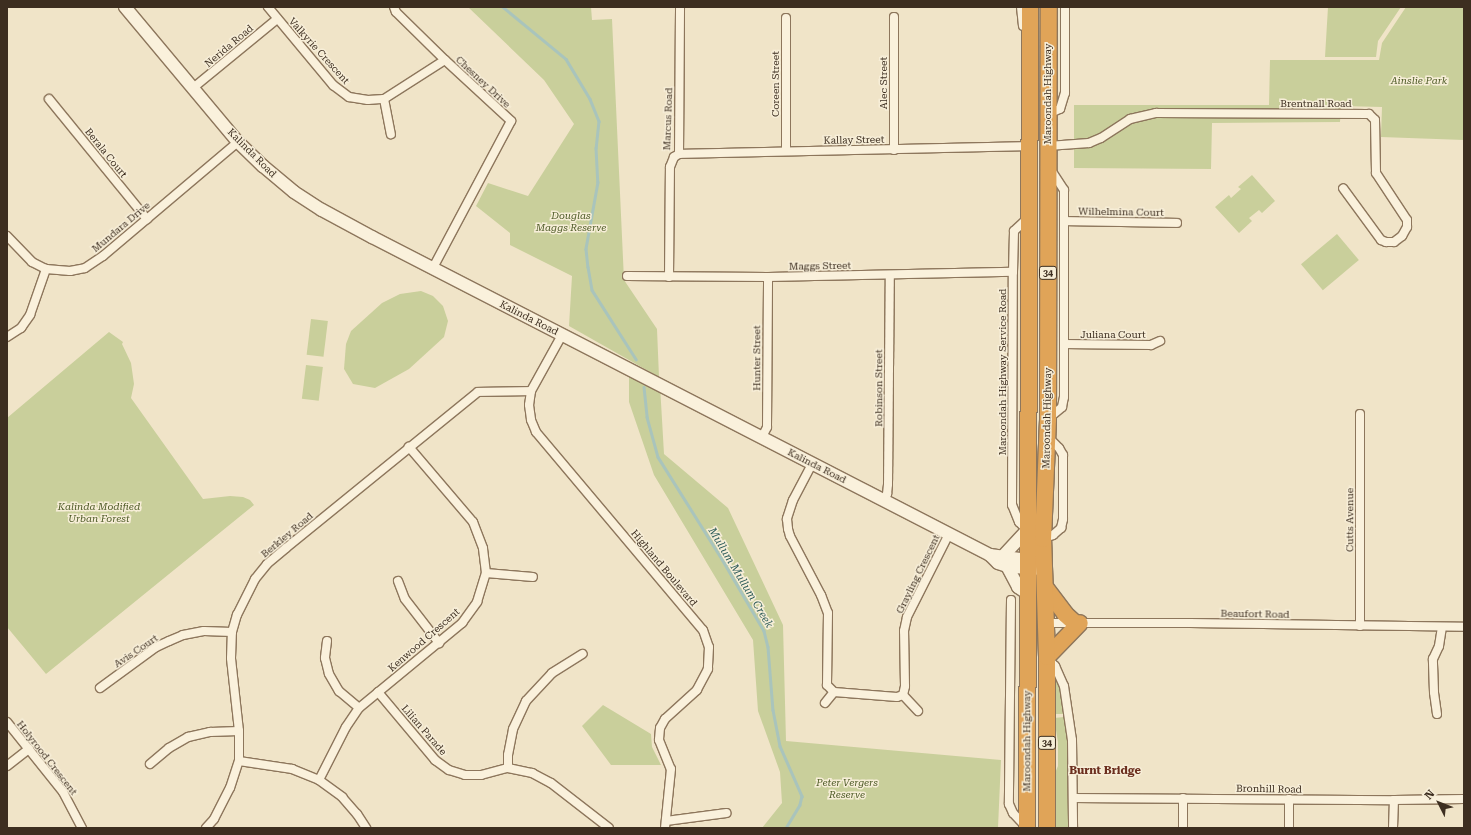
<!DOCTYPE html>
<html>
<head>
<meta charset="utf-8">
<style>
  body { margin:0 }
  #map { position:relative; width:1471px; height:835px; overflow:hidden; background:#f0e4c8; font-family:"Roboto Serif",serif }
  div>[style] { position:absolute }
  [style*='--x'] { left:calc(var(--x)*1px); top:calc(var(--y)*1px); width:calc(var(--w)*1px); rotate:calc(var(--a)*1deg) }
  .green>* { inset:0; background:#c9cf9b; transform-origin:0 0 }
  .stream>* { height:2.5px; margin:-1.25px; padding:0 1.25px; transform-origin:1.25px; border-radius:1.25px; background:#a9c4bc }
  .roads { filter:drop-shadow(1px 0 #8d765c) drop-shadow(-1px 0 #8d765c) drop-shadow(0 1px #8d765c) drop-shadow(0 -1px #8d765c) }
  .street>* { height:8px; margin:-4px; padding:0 4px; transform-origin:4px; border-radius:4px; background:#faf1dc }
  .secondary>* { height:12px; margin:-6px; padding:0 6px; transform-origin:6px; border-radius:6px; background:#faf1dc }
  .highway>* { height:16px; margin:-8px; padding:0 8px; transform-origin:8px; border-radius:8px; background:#e0a458 }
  span { translate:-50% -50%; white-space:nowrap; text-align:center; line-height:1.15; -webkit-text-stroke:3px #f7eed8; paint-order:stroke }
  .shield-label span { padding:1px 3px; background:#f7eed8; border:1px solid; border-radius:3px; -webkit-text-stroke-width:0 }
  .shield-label { font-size:9px; color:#3d2e20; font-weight:700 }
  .street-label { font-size:10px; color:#3d2e20 }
  .park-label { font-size:10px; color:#4d5a26; font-style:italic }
  .water-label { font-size:11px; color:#2f5d5a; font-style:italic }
  .neighbourhood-label { font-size:11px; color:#6b2e1e; font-weight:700 }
  .frame { position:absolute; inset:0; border:8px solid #3d2e20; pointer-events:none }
  .north { position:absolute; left:1419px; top:783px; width:40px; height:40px; -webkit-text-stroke:3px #f7eed8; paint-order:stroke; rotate:312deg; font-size:11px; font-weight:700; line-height:16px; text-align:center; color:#3d2e20 }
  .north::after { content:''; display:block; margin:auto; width:14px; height:18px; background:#3d2e20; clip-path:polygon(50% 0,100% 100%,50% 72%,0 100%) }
</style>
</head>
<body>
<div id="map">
  <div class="green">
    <i style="clip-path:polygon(468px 7px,591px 7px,592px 20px,612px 19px,624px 280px,657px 329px,659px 377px,569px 326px,572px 276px,510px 245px,510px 233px,476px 206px,488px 183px,528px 196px,574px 124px,544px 80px)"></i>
    <i style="clip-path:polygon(1328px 7px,1401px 7px,1378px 41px,1376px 57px,1325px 57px)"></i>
    <i style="clip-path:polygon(1406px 7px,1464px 7px,1464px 140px,1381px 137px,1382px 107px,1341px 106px,1340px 122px,1212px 123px,1211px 169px,1074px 168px,1074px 105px,1269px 105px,1270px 60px,1379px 60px,1382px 43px)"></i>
    <i style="clip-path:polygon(1252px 175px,1275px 201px,1262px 213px,1259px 210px,1249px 218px,1252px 221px,1239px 233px,1215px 207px,1229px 195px,1231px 198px,1241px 189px,1238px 187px)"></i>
    <i style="left:1337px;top:234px;width:34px;height:47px;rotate:50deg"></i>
    <i style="clip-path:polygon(421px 291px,433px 296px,443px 306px,448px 321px,444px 337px,409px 369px,375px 388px,353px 384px,344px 369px,346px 344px,351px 331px,382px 303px,400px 294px)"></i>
    <i style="left:311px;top:319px;width:17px;height:36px;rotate:7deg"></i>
    <i style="clip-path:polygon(109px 332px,123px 342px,122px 344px,131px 363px,134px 384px,131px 398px,203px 499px,230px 496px,243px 497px,250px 500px,254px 505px,46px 674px,7px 627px,7px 418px)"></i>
    <i style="left:306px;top:365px;width:17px;height:34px;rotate:7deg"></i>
    <i style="clip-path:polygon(629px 369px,660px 385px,664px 454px,728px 508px,783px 625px,786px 741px,1001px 760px,998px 828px,762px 828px,782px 803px,780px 772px,758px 711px,753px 640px,654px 475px,629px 402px)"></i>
    <i style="clip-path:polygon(1054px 673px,1061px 685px,1064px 714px,1052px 714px)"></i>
    <i style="clip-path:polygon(603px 705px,651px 734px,652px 747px,661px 765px,611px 765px,582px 726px)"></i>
    <i style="clip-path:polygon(1064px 717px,1069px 751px,1069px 828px,1053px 828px,1052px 780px,1058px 766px,1058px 742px,1054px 718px)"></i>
  </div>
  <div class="stream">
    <i style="--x:503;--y:7;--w:82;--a:39.5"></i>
    <i style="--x:566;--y:59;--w:47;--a:59"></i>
    <i style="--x:590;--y:99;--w:24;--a:68"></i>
    <i style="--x:599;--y:121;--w:27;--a:96"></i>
    <i style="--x:596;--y:148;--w:34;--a:87"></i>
    <i style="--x:598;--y:182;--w:68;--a:100.2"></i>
    <i style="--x:586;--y:249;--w:18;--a:84"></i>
    <i style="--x:588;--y:267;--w:23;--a:80"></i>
    <i style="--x:592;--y:290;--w:82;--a:57.5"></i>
    <i style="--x:644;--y:387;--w:30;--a:84"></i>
    <i style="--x:647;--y:417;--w:41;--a:74.6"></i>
    <i style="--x:658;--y:457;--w:120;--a:57.9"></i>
    <i style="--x:722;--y:559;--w:83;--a:59.7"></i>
    <i style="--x:764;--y:631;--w:16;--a:76"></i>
    <i style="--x:768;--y:647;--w:63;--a:85.5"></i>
    <i style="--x:773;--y:710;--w:37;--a:79"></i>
    <i style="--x:780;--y:746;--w:55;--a:66.3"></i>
    <i style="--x:802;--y:796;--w:9;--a:103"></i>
    <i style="--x:800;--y:805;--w:27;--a:121"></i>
  </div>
  <div class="roads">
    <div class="street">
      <i style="--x:268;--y:7;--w:102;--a:50.2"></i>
      <i style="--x:333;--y:85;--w:20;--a:37"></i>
      <i style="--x:349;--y:97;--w:19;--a:9"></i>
      <i style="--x:368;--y:100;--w:16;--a:-4"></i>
      <i style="--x:384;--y:99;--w:72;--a:-32.6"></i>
      <i style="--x:394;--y:7;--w:5;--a:68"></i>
      <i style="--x:396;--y:12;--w:69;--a:44.4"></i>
      <i style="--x:445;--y:60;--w:90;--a:42.7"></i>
      <i style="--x:511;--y:121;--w:166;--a:118"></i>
      <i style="--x:1021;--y:7;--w:19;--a:84"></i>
      <i style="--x:894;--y:17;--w:133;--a:90"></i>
      <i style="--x:193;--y:88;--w:109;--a:-39.4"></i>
      <i style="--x:49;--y:99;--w:155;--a:50.8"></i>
      <i style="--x:384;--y:99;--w:36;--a:79"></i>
      <i style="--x:1048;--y:114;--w:13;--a:-23"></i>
      <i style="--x:1060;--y:109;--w:17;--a:-73"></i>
      <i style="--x:1065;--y:93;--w:86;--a:-90"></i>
      <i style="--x:1048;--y:146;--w:41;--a:-4.2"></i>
      <i style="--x:1089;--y:143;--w:13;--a:-23"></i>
      <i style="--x:1101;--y:138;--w:35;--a:-33"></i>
      <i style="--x:1130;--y:119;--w:27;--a:-13"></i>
      <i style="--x:1156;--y:113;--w:213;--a:0.3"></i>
      <i style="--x:1369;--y:114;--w:8;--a:45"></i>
      <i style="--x:1375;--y:120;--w:53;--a:88.9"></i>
      <i style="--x:1376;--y:173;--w:56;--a:56.6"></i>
      <i style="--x:1407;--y:220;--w:7;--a:90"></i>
      <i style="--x:1407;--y:227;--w:10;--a:119"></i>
      <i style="--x:1402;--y:236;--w:10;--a:143"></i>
      <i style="--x:1394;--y:242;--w:8;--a:180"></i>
      <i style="--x:1386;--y:242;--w:5;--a:-158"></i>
      <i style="--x:1381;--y:240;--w:64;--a:-126.2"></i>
      <i style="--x:786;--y:151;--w:133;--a:-90"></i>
      <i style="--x:679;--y:154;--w:350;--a:-1.3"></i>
      <i style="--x:1065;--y:221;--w:112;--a:1"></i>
      <i style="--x:7;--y:236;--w:36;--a:46"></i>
      <i style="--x:32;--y:262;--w:16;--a:27"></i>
      <i style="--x:46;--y:269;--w:24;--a:5"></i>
      <i style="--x:70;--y:271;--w:15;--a:-11"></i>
      <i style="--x:85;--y:268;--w:22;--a:-34"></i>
      <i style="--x:103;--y:256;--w:177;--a:-40.2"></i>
      <i style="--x:627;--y:276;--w:141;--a:0.4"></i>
      <i style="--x:768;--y:277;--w:245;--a:-1.2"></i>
      <i style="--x:669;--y:277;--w:110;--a:-89.5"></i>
      <i style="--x:670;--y:167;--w:11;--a:-68"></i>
      <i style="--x:674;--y:157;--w:6;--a:-31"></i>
      <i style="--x:679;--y:154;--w:147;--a:-89.6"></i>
      <i style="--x:562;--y:335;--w:64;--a:119"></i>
      <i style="--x:531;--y:391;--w:14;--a:98"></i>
      <i style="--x:529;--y:405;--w:15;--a:82"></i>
      <i style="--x:531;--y:420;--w:13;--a:67"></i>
      <i style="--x:536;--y:432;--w:259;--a:49.9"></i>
      <i style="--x:703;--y:630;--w:18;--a:71"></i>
      <i style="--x:709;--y:647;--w:22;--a:93"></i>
      <i style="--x:708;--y:669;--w:24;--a:118"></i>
      <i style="--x:697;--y:690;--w:43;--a:137.8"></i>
      <i style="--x:665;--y:719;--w:10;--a:119"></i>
      <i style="--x:660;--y:728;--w:12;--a:95"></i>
      <i style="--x:659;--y:740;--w:31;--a:68"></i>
      <i style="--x:671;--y:769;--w:59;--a:95.8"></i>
      <i style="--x:7;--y:337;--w:17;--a:-33"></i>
      <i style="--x:21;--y:328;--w:16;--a:-55"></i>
      <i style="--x:30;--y:315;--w:49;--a:-70.8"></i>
      <i style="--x:1064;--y:344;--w:87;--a:0.7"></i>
      <i style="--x:1151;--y:345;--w:10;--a:-24"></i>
      <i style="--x:1049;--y:418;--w:17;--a:-40"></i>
      <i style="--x:1062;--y:407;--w:10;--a:-79"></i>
      <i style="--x:1064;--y:397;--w:207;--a:-90"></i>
      <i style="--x:1064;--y:190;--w:24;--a:-123"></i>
      <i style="--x:762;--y:437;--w:11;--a:-63"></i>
      <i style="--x:767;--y:427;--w:150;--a:-89.6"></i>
      <i style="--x:812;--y:464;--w:41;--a:117.8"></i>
      <i style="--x:793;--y:500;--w:20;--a:108"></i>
      <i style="--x:787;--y:519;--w:10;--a:84"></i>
      <i style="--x:788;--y:529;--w:7;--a:74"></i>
      <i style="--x:790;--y:536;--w:67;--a:62.3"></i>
      <i style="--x:821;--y:595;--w:19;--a:69"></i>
      <i style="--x:828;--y:613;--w:72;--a:90.8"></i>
      <i style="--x:827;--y:685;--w:10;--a:45"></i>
      <i style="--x:834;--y:692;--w:63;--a:4.5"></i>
      <i style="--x:897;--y:697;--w:6;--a:-18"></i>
      <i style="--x:903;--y:695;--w:9;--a:-77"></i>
      <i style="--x:905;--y:686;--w:55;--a:-91"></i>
      <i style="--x:904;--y:631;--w:14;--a:-78"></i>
      <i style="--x:907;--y:617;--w:93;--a:-63.2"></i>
      <i style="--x:884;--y:500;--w:7;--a:-63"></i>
      <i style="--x:887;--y:494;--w:10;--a:-84"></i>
      <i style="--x:888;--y:484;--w:209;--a:-89.5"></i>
      <i style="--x:1027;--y:530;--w:11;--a:-135"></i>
      <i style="--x:1019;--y:522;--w:18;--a:-112"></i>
      <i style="--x:1012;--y:505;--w:233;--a:-89.8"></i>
      <i style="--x:1013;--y:272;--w:41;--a:-88.6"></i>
      <i style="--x:1014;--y:231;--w:21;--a:-43"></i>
      <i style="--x:1043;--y:539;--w:11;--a:-22"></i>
      <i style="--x:1053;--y:535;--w:11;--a:-41"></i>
      <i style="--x:1061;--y:528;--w:9;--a:-77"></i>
      <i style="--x:1063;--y:519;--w:64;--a:-90"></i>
      <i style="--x:1063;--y:455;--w:8;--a:-120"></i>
      <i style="--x:1059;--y:448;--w:16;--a:-135"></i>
      <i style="--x:486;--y:573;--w:47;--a:4.9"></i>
      <i style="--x:398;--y:581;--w:19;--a:69"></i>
      <i style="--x:405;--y:599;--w:56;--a:52.3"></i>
      <i style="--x:1011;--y:600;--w:204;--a:90.6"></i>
      <i style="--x:1009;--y:804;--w:10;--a:66"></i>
      <i style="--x:1013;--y:813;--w:19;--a:47"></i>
      <i style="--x:1046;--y:623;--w:144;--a:0"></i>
      <i style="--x:1190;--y:623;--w:274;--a:0.8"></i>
      <i style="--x:1360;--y:626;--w:212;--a:-90"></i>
      <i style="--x:327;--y:641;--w:17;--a:97"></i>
      <i style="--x:325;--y:658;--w:16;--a:76"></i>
      <i style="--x:329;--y:674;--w:20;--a:60"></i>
      <i style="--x:339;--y:691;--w:26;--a:40"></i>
      <i style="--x:1048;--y:659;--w:10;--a:45"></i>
      <i style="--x:1055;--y:666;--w:22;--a:66"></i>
      <i style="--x:1064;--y:686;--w:55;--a:81.6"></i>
      <i style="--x:1072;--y:740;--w:88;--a:89.3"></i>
      <i style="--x:100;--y:688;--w:69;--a:-36.2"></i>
      <i style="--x:156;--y:647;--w:14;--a:-25"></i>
      <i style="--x:169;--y:641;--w:15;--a:-23"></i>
      <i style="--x:183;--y:635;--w:21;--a:-11"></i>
      <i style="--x:204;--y:631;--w:28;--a:2"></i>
      <i style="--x:378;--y:692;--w:89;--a:50"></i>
      <i style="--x:435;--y:760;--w:17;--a:36"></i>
      <i style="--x:449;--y:770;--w:17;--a:17"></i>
      <i style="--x:465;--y:775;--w:16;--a:0"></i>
      <i style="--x:481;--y:775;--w:28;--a:-15"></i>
      <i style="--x:508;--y:768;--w:25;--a:12"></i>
      <i style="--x:532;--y:773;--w:21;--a:28"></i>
      <i style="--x:551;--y:783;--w:73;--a:37.8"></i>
      <i style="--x:903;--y:695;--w:22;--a:47"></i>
      <i style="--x:825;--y:703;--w:14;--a:-51"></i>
      <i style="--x:1437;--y:714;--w:22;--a:-98"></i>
      <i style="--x:1434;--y:692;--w:33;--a:-92"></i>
      <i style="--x:1433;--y:659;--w:14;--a:-65"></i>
      <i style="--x:1439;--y:646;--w:19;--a:-81"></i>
      <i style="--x:7;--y:722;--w:90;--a:51.3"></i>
      <i style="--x:63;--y:792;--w:41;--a:62.2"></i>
      <i style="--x:239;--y:761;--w:54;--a:8.6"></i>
      <i style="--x:292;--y:769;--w:29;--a:22"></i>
      <i style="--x:319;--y:780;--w:29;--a:36"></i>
      <i style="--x:342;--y:797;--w:23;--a:49"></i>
      <i style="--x:357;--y:814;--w:17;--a:57"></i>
      <i style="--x:150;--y:764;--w:25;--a:-40"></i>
      <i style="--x:169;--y:748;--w:22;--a:-30"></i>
      <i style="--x:188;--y:737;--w:23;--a:-13"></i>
      <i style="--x:210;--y:732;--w:29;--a:-2"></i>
      <i style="--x:7;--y:766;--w:28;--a:-38"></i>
      <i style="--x:508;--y:768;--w:13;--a:-90"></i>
      <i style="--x:508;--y:755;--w:26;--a:-79"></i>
      <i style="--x:513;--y:729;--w:31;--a:-65"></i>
      <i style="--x:526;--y:701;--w:38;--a:-47"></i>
      <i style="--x:552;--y:673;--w:36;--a:-32"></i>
      <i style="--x:319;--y:780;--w:59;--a:-63"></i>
      <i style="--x:346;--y:727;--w:23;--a:-56"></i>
      <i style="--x:359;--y:708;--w:134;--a:-39.5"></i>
      <i style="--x:462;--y:623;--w:26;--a:-54"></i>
      <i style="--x:477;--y:602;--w:30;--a:-73"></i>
      <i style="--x:486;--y:573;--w:25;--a:-97"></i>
      <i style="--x:483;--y:548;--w:28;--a:-111"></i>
      <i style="--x:473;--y:522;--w:99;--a:-130.5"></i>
      <i style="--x:1073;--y:798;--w:321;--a:0.4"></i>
      <i style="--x:1394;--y:800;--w:70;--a:-0.8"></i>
      <i style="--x:1183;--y:798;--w:30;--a:90"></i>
      <i style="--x:1289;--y:799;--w:29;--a:90"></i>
      <i style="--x:666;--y:821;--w:61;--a:-7.6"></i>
      <i style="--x:206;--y:828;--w:12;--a:-48"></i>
      <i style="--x:214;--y:819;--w:35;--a:-63"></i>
      <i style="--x:230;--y:788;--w:28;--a:-72"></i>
      <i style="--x:239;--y:761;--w:30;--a:-90"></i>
      <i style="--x:239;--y:731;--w:73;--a:-96.3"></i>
      <i style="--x:231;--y:658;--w:26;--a:-88"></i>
      <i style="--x:232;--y:632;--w:18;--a:-74"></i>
      <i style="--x:237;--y:615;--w:40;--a:-63.4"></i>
      <i style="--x:255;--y:579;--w:19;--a:-51"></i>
      <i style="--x:267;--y:564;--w:25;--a:-40"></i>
      <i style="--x:286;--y:548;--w:247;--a:-39.1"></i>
      <i style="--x:478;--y:392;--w:53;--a:-1.1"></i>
      <i style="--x:1393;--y:828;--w:28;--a:-88"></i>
    </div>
    <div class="secondary">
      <i style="--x:125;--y:7;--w:176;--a:50.1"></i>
      <i style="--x:238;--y:142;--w:35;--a:44"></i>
      <i style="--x:263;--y:166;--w:40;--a:40"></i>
      <i style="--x:294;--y:192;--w:33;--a:33"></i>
      <i style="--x:322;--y:210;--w:57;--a:28.4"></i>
      <i style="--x:372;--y:237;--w:695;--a:27.23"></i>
      <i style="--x:990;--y:555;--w:11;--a:45"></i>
      <i style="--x:998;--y:563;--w:9;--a:18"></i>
      <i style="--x:1007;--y:566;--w:28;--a:6"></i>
      <i style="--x:990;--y:555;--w:45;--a:7.6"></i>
      <i style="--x:1004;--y:555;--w:34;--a:-47"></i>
      <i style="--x:1007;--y:566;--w:24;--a:62"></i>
      <i style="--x:1018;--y:587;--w:11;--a:34"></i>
    </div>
    <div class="highway">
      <i style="--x:1045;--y:587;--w:34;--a:53"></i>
      <i style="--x:1065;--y:614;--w:13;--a:42"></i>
      <i style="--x:1047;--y:657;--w:47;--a:-45.9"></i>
      <i style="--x:1027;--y:828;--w:821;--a:-89.79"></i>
      <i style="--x:1047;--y:828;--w:171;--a:-90"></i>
      <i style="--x:1047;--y:657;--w:118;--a:-91.9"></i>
      <i style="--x:1043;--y:539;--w:120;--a:-87.6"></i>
      <i style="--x:1048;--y:419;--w:412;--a:-89.9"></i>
    </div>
  </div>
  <div class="shield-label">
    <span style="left:1048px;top:273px">34</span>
    <span style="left:1047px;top:743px">34</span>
  </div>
  <div class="street-label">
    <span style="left:229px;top:46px;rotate:-40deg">Nerida Road</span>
    <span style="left:319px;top:51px;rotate:48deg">Valkyrie Crescent</span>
    <span style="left:483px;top:82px;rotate:43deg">Chesney Drive</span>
    <span style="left:884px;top:83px;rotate:-90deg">Alec Street</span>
    <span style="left:776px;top:84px;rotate:-90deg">Coreen Street</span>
    <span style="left:1048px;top:94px;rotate:-90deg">Maroondah Highway</span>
    <span style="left:1316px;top:104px">Brentnall Road</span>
    <span style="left:668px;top:119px;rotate:-88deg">Marcus Road</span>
    <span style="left:854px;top:140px;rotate:-1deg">Kallay Street</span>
    <span style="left:106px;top:153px;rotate:51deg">Berala Court</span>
    <span style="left:252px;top:153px;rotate:45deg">Kalinda Road</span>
    <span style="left:1121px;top:212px;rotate:1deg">Wilhelmina Court</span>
    <span style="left:121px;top:227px;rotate:-40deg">Mundara Drive</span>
    <span style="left:820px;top:266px;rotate:-1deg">Maggs Street</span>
    <span style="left:529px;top:318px;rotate:27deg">Kalinda Road</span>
    <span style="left:1113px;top:335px">Juliana Court</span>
    <span style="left:757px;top:358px;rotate:-90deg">Hunter Street</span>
    <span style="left:1003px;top:372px;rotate:-90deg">Maroondah Highway Service Road</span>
    <span style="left:879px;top:388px;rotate:-90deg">Robinson Street</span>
    <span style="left:1047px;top:418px;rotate:-89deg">Maroondah Highway</span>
    <span style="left:817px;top:466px;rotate:27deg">Kalinda Road</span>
    <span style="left:1350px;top:520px;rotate:-90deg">Cutts Avenue</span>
    <span style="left:287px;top:535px;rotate:-40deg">Berkley Road</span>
    <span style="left:664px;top:568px;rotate:50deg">Highland Boulevard</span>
    <span style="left:918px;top:574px;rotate:-64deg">Grayling Crescent</span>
    <span style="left:1255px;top:614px;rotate:1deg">Beaufort Road</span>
    <span style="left:424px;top:640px;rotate:-41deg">Kenwood Crescent</span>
    <span style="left:136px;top:651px;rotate:-34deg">Avis Court</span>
    <span style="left:424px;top:730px;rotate:49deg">Lilian Parade</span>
    <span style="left:1027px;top:741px;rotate:-90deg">Maroondah Highway</span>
    <span style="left:47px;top:758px;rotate:52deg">Holyrood Crescent</span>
    <span style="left:1269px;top:789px;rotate:1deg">Bronhill Road</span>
  </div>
  <div class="park-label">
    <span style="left:1419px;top:81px">Ainslie Park</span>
    <span style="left:571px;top:221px">Douglas<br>Maggs Reserve</span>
    <span style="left:99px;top:512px">Kalinda Modified<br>Urban Forest</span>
    <span style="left:847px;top:788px">Peter Vergers<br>Reserve</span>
  </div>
  <div class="water-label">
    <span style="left:740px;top:578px;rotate:59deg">Mullum Mullum Creek</span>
  </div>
  <div class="neighbourhood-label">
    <span style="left:1105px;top:771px">Burnt Bridge</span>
  </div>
  <div class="frame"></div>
  <div class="north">N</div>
</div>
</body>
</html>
